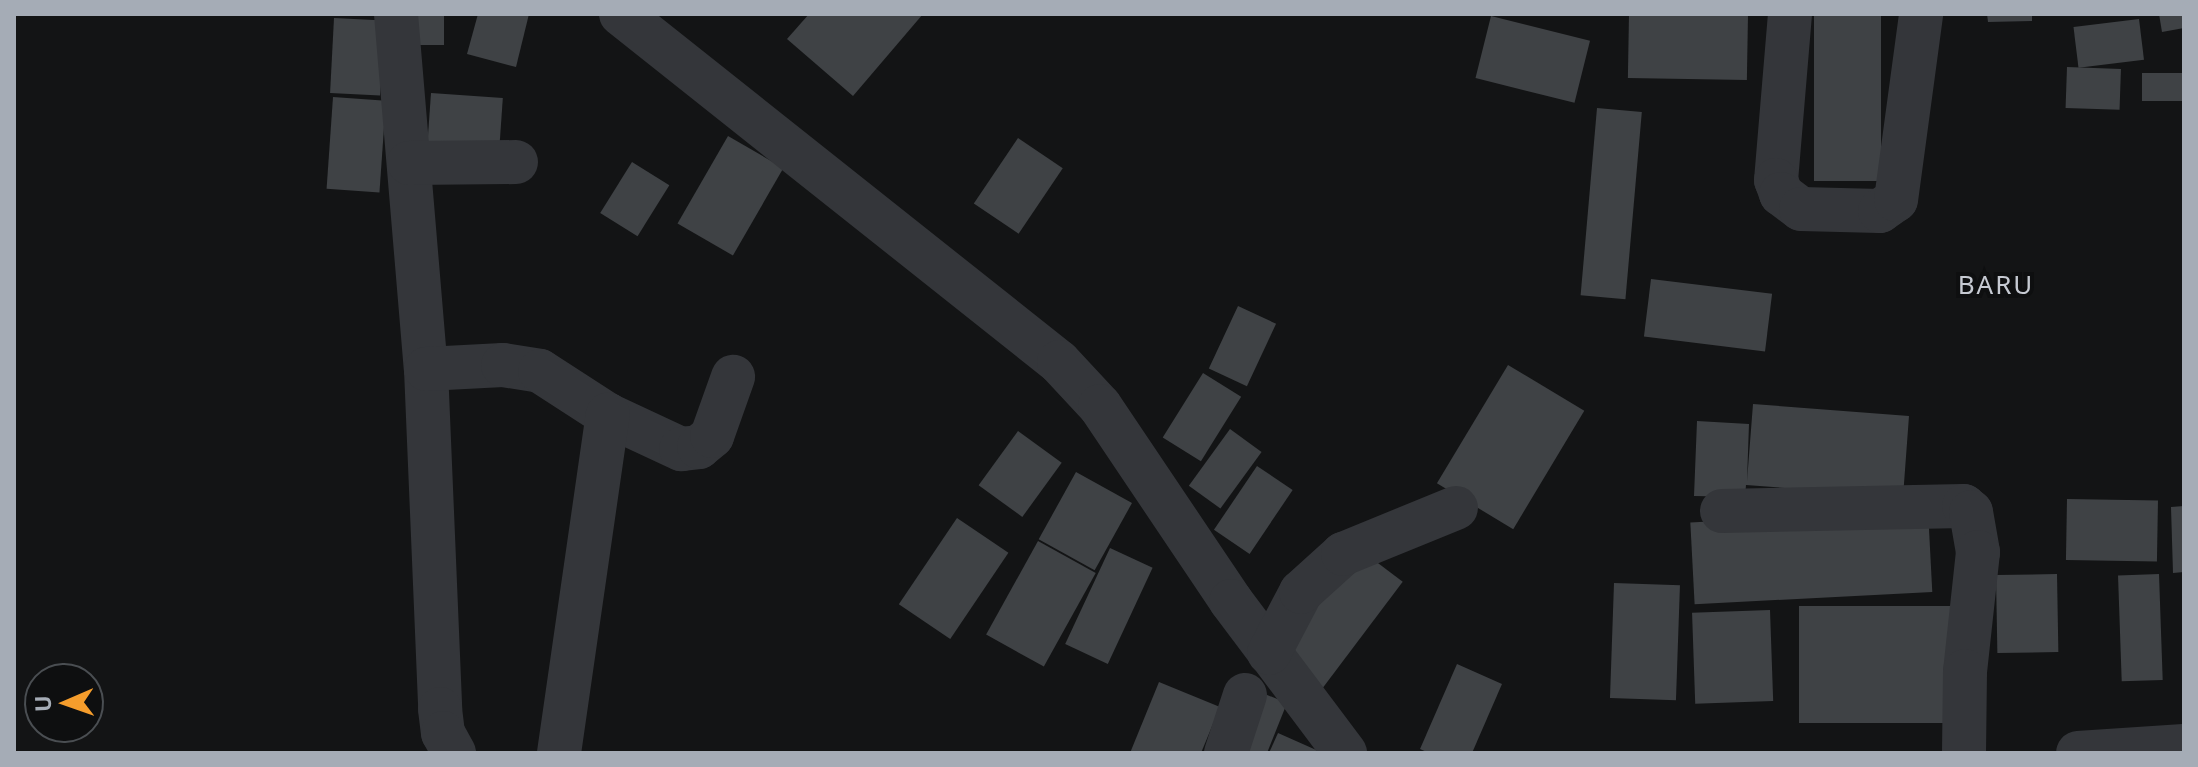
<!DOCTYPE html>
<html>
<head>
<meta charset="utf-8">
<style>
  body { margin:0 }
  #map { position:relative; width:2198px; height:767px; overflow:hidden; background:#131415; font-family:"Noto Sans",sans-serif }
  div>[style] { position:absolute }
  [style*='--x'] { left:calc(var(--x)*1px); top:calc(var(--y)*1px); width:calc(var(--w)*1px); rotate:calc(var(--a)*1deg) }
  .building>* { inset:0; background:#3f4245; transform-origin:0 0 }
  .minor>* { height:44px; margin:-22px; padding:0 22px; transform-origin:22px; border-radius:22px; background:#34363a }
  span { translate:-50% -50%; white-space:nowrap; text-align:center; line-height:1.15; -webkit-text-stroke:8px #0e0f10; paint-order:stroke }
  .quarter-label { font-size:26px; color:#c6cad2; letter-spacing:2px }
  .frame { position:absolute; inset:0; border:16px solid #a5acb6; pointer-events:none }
  .north { position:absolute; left:24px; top:663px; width:80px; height:80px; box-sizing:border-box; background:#0e0f10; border:2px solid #4a4e52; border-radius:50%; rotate:268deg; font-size:22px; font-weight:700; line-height:32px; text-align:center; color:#a5acb6 }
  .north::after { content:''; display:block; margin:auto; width:28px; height:36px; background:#f59d2c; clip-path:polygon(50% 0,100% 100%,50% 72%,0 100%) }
</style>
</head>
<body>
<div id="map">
  <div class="building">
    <i style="left:410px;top:14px;width:34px;height:31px"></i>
    <i style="clip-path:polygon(478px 14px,529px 14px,516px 67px,467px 54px)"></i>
    <i style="clip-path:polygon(809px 14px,923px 14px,853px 96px,787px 39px)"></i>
    <i style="left:1629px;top:14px;width:119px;height:64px;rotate:1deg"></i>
    <i style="left:1814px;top:14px;width:67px;height:167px"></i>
    <i style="clip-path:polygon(1987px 14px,2032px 14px,2032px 21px,1988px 22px)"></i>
    <i style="clip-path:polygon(2159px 14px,2184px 14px,2184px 28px,2162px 32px)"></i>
    <i style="left:1491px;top:16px;width:102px;height:64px;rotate:14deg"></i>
    <i style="left:334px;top:18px;width:50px;height:75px;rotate:3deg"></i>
    <i style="left:2139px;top:19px;width:41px;height:66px;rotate:83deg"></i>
    <i style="left:2067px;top:67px;width:54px;height:41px;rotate:2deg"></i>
    <i style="left:2184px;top:73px;width:28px;height:42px;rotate:90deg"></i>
    <i style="left:431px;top:93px;width:72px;height:56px;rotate:4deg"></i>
    <i style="left:333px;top:97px;width:53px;height:92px;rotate:4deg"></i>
    <i style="left:1597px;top:108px;width:45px;height:188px;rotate:5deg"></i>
    <i style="left:728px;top:136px;width:64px;height:101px;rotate:30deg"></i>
    <i style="left:1018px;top:138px;width:54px;height:79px;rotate:34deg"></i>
    <i style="left:632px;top:162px;width:44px;height:60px;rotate:32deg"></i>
    <i style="left:1651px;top:279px;width:122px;height:58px;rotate:7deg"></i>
    <i style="left:1238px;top:306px;width:42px;height:69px;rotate:25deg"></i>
    <i style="left:1508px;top:365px;width:89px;height:138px;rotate:31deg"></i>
    <i style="left:1203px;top:373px;width:45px;height:76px;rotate:32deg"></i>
    <i style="clip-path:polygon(1753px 404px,1909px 416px,1903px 497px,1746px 485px,1745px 497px,1694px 496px,1697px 421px,1749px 424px,1747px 481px)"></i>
    <i style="left:1230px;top:429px;width:39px;height:70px;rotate:36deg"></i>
    <i style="left:1018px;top:431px;width:54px;height:67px;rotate:36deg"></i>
    <i style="left:1257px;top:466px;width:43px;height:77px;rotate:34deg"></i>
    <i style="left:1076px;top:472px;width:64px;height:77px;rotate:29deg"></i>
    <i style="left:2067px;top:499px;width:91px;height:61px;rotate:1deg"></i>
    <i style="clip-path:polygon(2184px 506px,2184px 572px,2173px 573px,2171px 507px)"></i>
    <i style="left:1928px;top:510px;width:82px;height:238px;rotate:87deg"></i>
    <i style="left:957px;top:518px;width:62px;height:104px;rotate:34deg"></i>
    <i style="left:1038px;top:541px;width:66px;height:107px;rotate:29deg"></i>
    <i style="left:1110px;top:548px;width:47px;height:106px;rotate:25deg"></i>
    <i style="left:1358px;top:548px;width:56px;height:138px;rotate:37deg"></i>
    <i style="left:2057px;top:574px;width:78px;height:61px;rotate:89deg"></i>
    <i style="left:2159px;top:574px;width:106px;height:41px;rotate:88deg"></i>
    <i style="left:1614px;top:583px;width:66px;height:115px;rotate:2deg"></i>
    <i style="left:1953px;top:606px;width:117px;height:154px;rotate:90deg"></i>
    <i style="left:1770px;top:610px;width:91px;height:78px;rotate:88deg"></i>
    <i style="clip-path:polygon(1457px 664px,1502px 684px,1472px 753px,1429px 753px,1420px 749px)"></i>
    <i style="clip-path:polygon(1159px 682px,1220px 707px,1201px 753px,1130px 753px)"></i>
    <i style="clip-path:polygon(1255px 690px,1287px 703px,1267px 753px,1229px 753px)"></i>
    <i style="clip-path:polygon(1278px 733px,1323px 753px,1269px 753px)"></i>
  </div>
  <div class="minor">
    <i style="--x:396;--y:14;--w:356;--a:85.2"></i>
    <i style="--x:426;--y:369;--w:340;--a:87.6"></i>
    <i style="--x:440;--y:709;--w:24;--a:83"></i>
    <i style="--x:443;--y:733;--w:23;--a:61"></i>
    <i style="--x:621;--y:14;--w:559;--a:38.47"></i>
    <i style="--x:1059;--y:362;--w:60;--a:47"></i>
    <i style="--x:1100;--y:406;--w:235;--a:56.1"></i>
    <i style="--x:1231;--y:601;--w:190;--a:53.1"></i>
    <i style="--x:1790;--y:14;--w:167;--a:94.8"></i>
    <i style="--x:1776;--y:180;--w:15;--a:70"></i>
    <i style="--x:1781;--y:194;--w:25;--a:37"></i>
    <i style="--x:1801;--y:209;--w:79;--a:1.5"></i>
    <i style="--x:1880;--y:211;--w:19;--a:-35"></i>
    <i style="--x:1896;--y:200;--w:188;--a:-82.3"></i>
    <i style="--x:409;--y:163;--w:107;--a:-0.5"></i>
    <i style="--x:426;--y:369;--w:77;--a:-3"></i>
    <i style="--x:503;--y:365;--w:37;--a:9"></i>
    <i style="--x:540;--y:371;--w:81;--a:32.9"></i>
    <i style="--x:608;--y:415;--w:81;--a:25"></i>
    <i style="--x:681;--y:449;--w:18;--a:-6"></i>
    <i style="--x:699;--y:447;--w:17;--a:-40"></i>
    <i style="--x:712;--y:436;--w:63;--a:-70.4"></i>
    <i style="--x:1722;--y:511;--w:242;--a:-1.2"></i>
    <i style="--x:1964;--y:506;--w:9;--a:41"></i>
    <i style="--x:1971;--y:512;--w:41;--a:80.1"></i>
    <i style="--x:1978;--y:552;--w:120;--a:96.2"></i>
    <i style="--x:1965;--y:671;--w:82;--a:90.7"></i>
    <i style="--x:1269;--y:653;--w:69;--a:-62.3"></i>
    <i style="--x:1301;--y:592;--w:57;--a:-42.1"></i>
    <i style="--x:1343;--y:554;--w:122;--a:-22.2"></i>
    <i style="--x:559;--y:753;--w:342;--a:-81.8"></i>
    <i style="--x:1226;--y:753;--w:61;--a:-71.9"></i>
    <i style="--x:2078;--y:753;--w:106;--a:-3.8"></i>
  </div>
  <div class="quarter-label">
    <span style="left:1996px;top:285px">BARU</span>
  </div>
  <div class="frame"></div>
  <div class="north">U</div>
</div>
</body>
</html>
